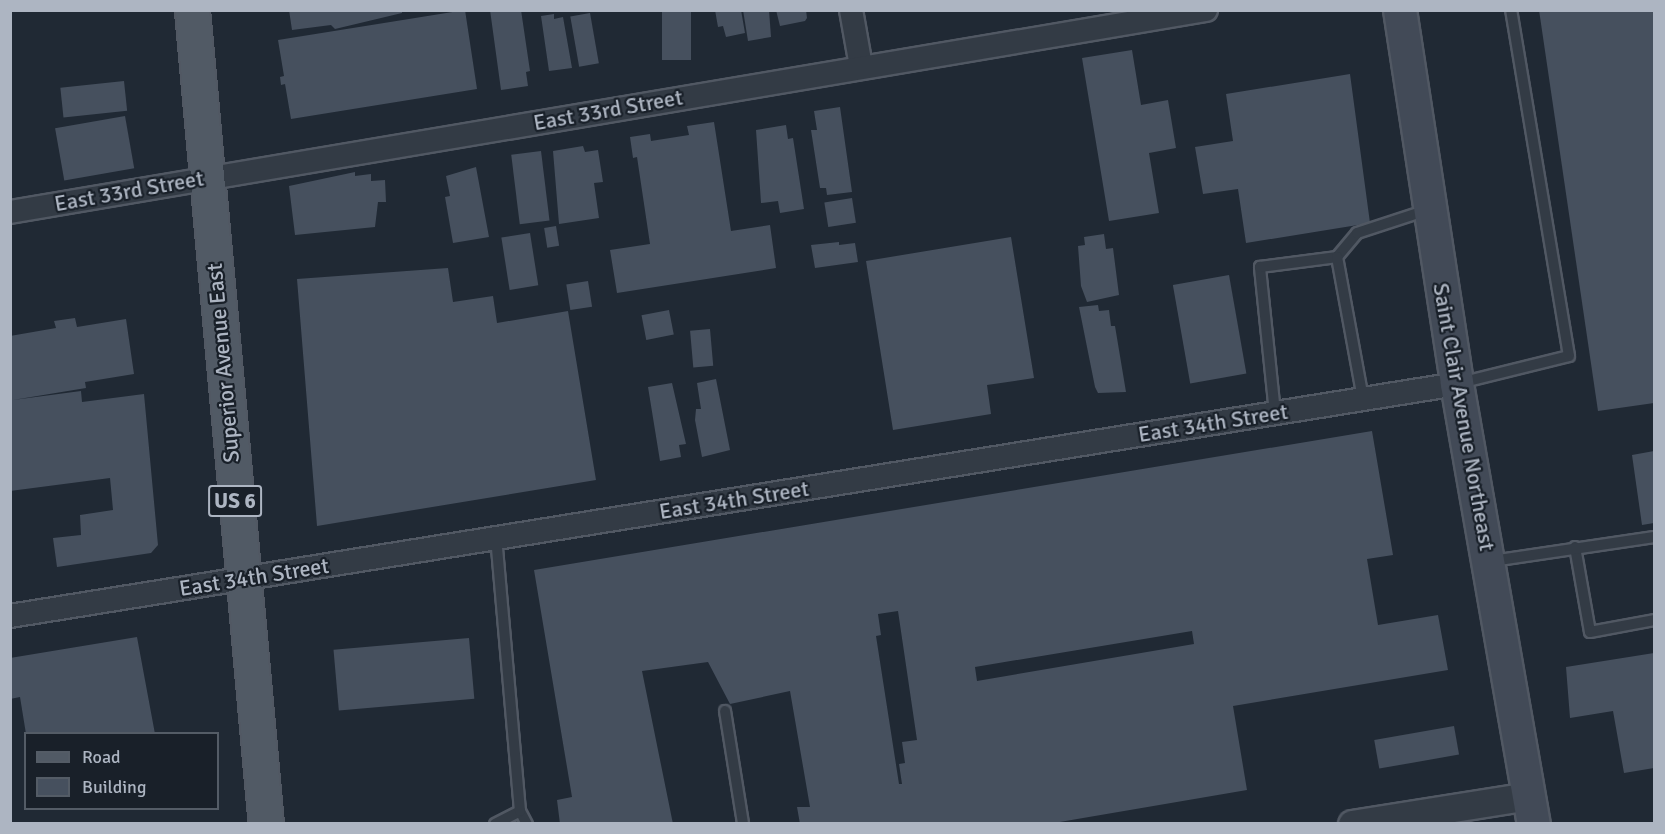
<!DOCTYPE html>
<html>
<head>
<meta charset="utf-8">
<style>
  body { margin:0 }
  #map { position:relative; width:1665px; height:834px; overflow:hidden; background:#202934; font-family:Signika,sans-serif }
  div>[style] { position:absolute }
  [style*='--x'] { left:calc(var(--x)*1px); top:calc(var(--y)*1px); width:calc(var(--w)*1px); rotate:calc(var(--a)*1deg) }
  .building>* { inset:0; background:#46505e; transform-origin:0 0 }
  .roads { filter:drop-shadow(2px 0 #515863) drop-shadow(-2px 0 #515863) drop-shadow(0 2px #515863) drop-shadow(0 -2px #515863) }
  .service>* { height:10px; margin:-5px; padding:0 5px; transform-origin:5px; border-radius:5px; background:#333b45 }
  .minor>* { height:22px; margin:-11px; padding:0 11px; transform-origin:11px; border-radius:11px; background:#333b45 }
  .tertiary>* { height:27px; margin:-13.5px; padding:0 13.5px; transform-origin:13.5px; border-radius:13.5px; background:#333b45 }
  .secondary>* { height:32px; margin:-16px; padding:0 16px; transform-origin:16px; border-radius:16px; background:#424a57 }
  .primary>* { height:33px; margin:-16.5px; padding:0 16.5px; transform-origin:16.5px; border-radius:16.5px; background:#515a65 }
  span { translate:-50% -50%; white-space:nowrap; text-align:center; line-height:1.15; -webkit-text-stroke:4.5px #192029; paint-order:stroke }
  .shield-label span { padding:2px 4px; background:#192029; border:2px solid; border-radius:4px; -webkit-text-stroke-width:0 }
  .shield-label { font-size:21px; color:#adb5c2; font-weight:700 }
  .street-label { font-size:22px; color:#adb5c2 }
  .frame { position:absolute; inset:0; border:12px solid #adb5c2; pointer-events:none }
  .legend { position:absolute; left:24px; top:732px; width:195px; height:78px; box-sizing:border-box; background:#192029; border:2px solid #545c66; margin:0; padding:8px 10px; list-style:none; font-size:18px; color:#adb5c2 }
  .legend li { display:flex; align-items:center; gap:12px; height:30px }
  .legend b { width:30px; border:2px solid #545c66 }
</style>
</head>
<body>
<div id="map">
  <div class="building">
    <i style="clip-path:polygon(289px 10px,402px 10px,402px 13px,335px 29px,331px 25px,292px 30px)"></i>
    <i style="clip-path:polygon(465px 10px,477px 89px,291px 119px,285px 84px,281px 85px,280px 77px,284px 76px,278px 40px)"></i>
    <i style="clip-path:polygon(490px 10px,521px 10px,530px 71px,526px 72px,528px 86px,501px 90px)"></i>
    <i style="left:662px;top:10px;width:29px;height:50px"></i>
    <i style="clip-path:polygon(715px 10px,741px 10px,745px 33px,726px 37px,723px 26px,718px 27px)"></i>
    <i style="clip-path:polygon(743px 10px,769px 10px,771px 37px,748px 41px)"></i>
    <i style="clip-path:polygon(776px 10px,806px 10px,807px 18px,805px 21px,780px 26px)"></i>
    <i style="clip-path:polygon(1539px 10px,1654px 10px,1654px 403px,1598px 411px)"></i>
    <i style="left:590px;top:13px;width:51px;height:20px;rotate:80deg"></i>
    <i style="clip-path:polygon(554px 14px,554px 19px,563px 17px,572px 68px,549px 71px,541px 16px)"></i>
    <i style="clip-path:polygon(1132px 50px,1141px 105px,1168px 100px,1176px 148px,1149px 153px,1159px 213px,1109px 221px,1082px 58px)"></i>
    <i style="clip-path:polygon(1350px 74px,1370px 223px,1246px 243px,1238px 189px,1203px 194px,1195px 147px,1233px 141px,1226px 94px)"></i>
    <i style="left:124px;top:81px;width:30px;height:64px;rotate:84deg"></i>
    <i style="clip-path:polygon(840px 107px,852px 192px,827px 195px,826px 188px,820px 188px,811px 130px,817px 130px,814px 111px)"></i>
    <i style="left:125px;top:116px;width:53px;height:71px;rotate:80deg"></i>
    <i style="clip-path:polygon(714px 122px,731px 231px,770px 225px,776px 268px,617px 293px,610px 250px,650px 244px,637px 157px,633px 158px,630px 137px,650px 134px,651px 141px,689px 135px,687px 126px)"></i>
    <i style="clip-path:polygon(786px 125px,788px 139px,793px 138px,804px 209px,780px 213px,778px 201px,761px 203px,756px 130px)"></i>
    <i style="clip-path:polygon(583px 146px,585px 152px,598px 150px,603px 182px,594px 183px,599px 218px,559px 224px,553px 151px)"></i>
    <i style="left:541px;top:151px;width:70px;height:30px;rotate:83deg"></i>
    <i style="clip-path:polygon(476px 167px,489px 237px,453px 243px,445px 197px,450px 196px,446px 176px)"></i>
    <i style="clip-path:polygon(355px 172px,355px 176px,371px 174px,371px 181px,385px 180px,386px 202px,378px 202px,375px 227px,295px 235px,289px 186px)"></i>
    <i style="left:852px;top:198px;width:25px;height:28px;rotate:81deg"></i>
    <i style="left:556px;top:226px;width:20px;height:12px;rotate:81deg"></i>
    <i style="left:530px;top:233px;width:53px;height:29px;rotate:81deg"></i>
    <i style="clip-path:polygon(1104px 234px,1106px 249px,1113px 248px,1119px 295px,1087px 302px,1081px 286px,1078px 246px,1085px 245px,1084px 237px)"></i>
    <i style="clip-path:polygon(1011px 237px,1034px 378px,987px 385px,991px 414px,893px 430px,866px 261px)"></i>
    <i style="clip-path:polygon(839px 242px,839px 245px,855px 243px,858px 262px,815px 268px,811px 245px)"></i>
    <i style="clip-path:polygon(448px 268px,453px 302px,493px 296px,497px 323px,568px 311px,596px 480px,317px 526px,297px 279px)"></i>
    <i style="left:1229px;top:275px;width:100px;height:57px;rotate:80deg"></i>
    <i style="left:588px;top:281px;width:26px;height:22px;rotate:81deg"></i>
    <i style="clip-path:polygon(1098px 305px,1099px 311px,1109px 310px,1111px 326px,1115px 326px,1126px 392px,1098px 393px,1095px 387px,1079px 307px)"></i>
    <i style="left:669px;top:310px;width:25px;height:28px;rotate:79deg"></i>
    <i style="clip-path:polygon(75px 318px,77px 327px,126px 319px,134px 374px,85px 382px,86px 388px,13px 400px,81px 391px,82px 402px,144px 394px,158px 545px,151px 553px,57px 567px,53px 538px,81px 535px,80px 515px,113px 510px,110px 478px,10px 491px,10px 336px,56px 328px,54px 321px)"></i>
    <i style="left:710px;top:329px;width:37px;height:20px;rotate:85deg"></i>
    <i style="clip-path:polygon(716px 379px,730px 450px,702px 457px,695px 420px,696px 409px,701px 409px,697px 383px)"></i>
    <i style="clip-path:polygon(672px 383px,686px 444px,679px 445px,681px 457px,660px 461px,648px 387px)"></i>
    <i style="clip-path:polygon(evenodd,1372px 431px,1393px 555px,1367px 559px,1378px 625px,1438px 615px,1448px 670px,1233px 706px,1247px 790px,1048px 824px,800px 824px,797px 807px,810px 807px,790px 691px,730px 704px,708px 662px,642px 671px,673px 824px,560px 824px,557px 800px,572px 797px,534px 570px,1372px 431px,898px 611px,917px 740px,902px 742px,905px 763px,899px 764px,902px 784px,899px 784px,876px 636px,881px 635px,878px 614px,898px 611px,1372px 431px,1192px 631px,1194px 644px,977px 681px,975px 667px,1192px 631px)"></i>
    <i style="clip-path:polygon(1654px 451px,1654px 523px,1642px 525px,1632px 455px)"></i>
    <i style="clip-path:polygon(137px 637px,155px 734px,26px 734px,20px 697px,10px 699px,10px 658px)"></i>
    <i style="left:469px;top:638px;width:61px;height:136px;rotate:85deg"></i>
    <i style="clip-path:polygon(1654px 653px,1654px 768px,1624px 773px,1613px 711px,1570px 718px,1566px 667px)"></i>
    <i style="left:1454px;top:726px;width:29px;height:81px;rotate:80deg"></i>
  </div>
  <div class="roads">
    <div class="service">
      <i style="--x:1337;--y:257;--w:31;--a:-50"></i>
      <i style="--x:1357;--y:233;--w:74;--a:-18.2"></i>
      <i style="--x:1460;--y:383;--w:112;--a:-13.9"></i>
      <i style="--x:1569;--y:356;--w:351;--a:-99.5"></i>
      <i style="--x:1275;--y:413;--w:147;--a:-95.9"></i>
      <i style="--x:1260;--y:267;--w:78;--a:-7.4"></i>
      <i style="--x:1337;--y:257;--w:144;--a:79.6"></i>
      <i style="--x:1575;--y:547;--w:86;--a:80"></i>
      <i style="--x:1590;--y:632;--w:65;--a:-10.6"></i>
      <i style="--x:1492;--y:561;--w:164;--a:-8.4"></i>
      <i style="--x:725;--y:711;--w:114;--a:80.9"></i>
      <i style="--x:520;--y:811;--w:15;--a:62"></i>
      <i style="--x:495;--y:824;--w:28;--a:-27"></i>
      <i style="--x:520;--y:811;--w:275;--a:-95"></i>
    </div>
    <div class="minor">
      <i style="--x:851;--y:10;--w:57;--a:79.9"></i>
      <i style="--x:10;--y:212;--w:1213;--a:-9.59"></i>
      <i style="--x:10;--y:616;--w:1465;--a:-9.11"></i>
    </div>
    <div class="tertiary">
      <i style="--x:1352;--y:824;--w:179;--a:-9"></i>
    </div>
    <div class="secondary">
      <i style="--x:1400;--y:10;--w:378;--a:81.3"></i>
      <i style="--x:1457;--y:384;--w:447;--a:80.1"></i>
    </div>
    <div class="primary">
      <i style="--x:192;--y:10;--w:817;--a:84.81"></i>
    </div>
  </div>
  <div class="shield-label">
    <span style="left:235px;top:501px">US 6</span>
  </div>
  <div class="street-label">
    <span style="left:608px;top:110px;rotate:-10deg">East 33rd Street</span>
    <span style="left:129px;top:191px;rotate:-10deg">East 33rd Street</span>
    <span style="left:223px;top:363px;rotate:-95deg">Superior Avenue East</span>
    <span style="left:1464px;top:417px;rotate:80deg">Saint Clair Avenue Northeast</span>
    <span style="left:1213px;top:423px;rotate:-9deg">East 34th Street</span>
    <span style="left:734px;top:500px;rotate:-9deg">East 34th Street</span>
    <span style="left:254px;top:577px;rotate:-9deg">East 34th Street</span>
  </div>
  <div class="frame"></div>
  <ul class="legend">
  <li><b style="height:8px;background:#515a65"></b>Road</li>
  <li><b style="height:16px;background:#46505e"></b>Building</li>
  </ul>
</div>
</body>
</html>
